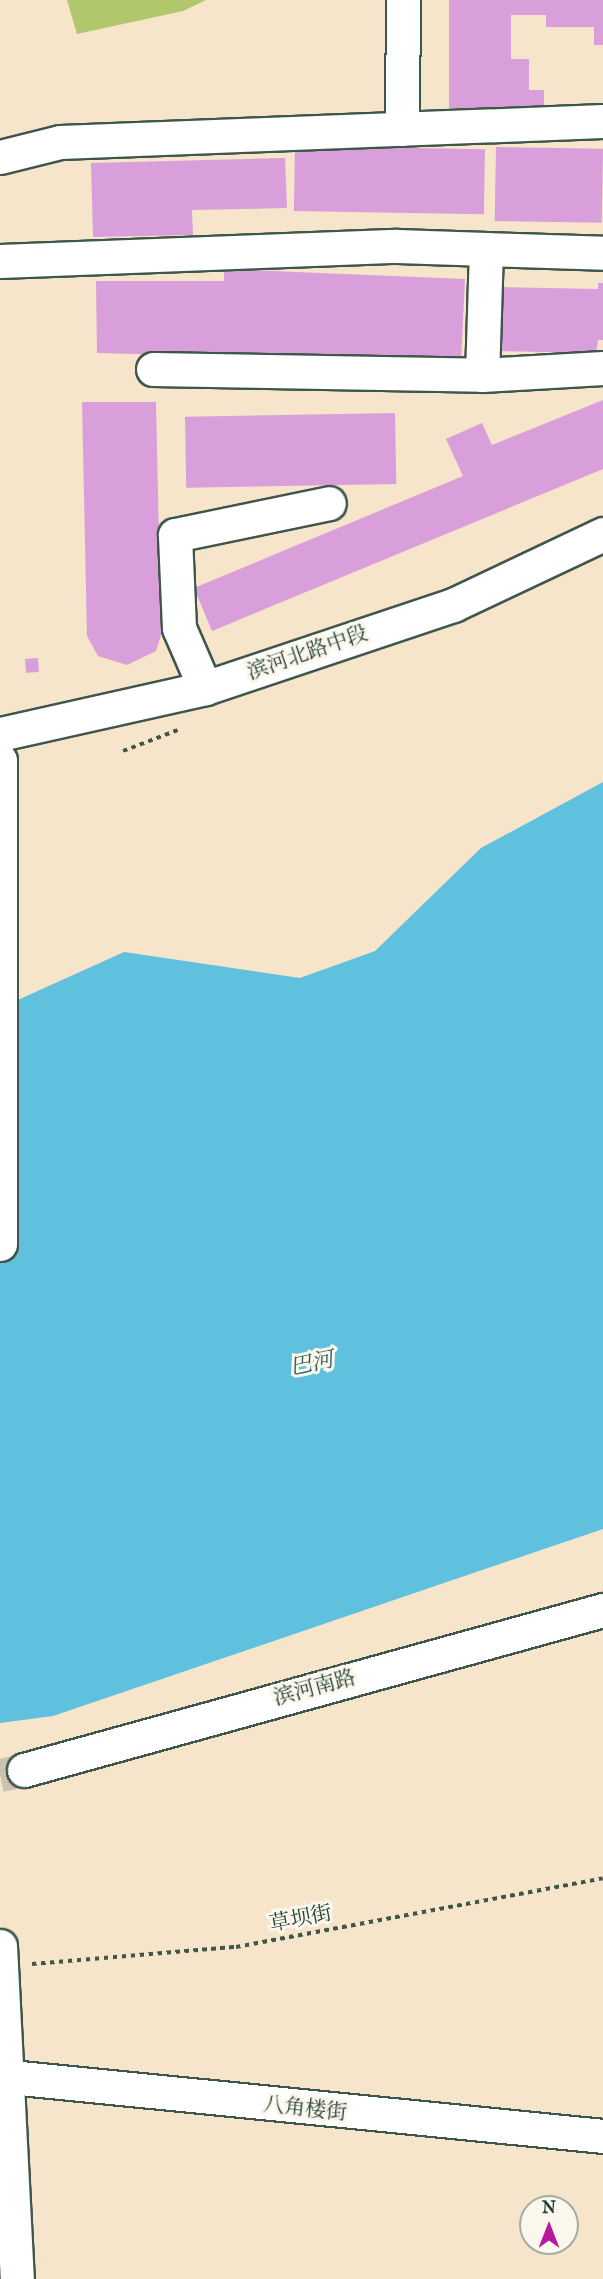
<!DOCTYPE html>
<html>
<head>
<meta charset="utf-8">
<style>
  body { margin:0 }
  #map { position:relative; width:603px; height:2279px; overflow:hidden; background:#f6e4cb; font-family:"IM FELL English","Noto Serif SC",serif }
  div>[style] { position:absolute }
  [style*='--x'] { left:calc(var(--x)*1px); top:calc(var(--y)*1px); width:calc(var(--w)*1px); rotate:calc(var(--a)*1deg) }
  .green>* { inset:0; background:#b1c76c }
  .water>* { inset:0; background:#5fc1dd }
  .building>* { inset:0; background:#d89fdb; transform-origin:0 0 }
  .minor-tunnel>* { height:33px; margin-top:-16.5px; transform-origin:0; background:repeating-linear-gradient(90deg,#cbc3ad 0 33px,transparent 0 49px) }
  .path>* { height:4px; margin-top:-2px; transform-origin:0; background:repeating-linear-gradient(90deg,#3f564b 0 4.5px,transparent 0 9px) }
  .roads { filter:drop-shadow(2px 0 #3f564b) drop-shadow(-2px 0 #3f564b) drop-shadow(0 2px #3f564b) drop-shadow(0 -2px #3f564b) }
  .minor>* { height:33px; margin:-16.5px; padding:0 16.5px; transform-origin:16.5px; border-radius:16.5px; background:#fff }
  .major>* { height:33px; margin:-16.5px; padding:0 16.5px; transform-origin:16.5px; border-radius:16.5px; background:#fff }
  span { translate:-50% -50%; white-space:nowrap; text-align:center; line-height:1.15; -webkit-text-stroke:6px #fbf7ec; paint-order:stroke }
  .street-label { font-size:21px; color:#1f3d34 }
  .water-label { font-size:22px; color:#2f5e5e; font-style:italic }
  .north { position:absolute; left:519px; top:2195px; width:60px; height:60px; box-sizing:border-box; background:#fbf7ec; border:2px solid #a3ada2; border-radius:50%; rotate:0deg; font-size:16px; font-weight:700; line-height:24px; text-align:center; color:#1f3d34 }
  .north::after { content:''; display:block; margin:auto; width:21px; height:27px; background:#b5179e; clip-path:polygon(50% 0,100% 100%,50% 72%,0 100%) }
</style>
</head>
<body>
<div id="map">
  <div class="green">
    <i style="clip-path:polygon(67px 0,206px 0,183px 11px,77px 34px)"></i>
  </div>
  <div class="water">
    <i style="clip-path:polygon(603px 782px,603px 1529px,53px 1716px,0 1723px,0 1008px,124px 952px,300px 978px,375px 951px,481px 848px)"></i>
  </div>
  <div class="building">
    <i style="clip-path:polygon(449px 0,603px 0,603px 45px,594px 45px,594px 27px,546px 27px,546px 15px,511px 15px,511px 59px,529px 59px,529px 90px,544px 90px,544px 108px,449px 108px)"></i>
    <i style="left:295px;top:146px;width:190px;height:65px;rotate:1deg"></i>
    <i style="left:496px;top:147px;width:107px;height:74px;rotate:1deg"></i>
    <i style="clip-path:polygon(285px 158px,287px 208px,192px 210px,193px 235px,93px 237px,91px 163px)"></i>
    <i style="clip-path:polygon(224px 269px,465px 279px,461px 362px,97px 353px,96px 281px,224px 281px)"></i>
    <i style="clip-path:polygon(598px 283px,603px 283px,603px 340px,598px 340px,596px 353px,500px 351px,501px 287px,598px 289px)"></i>
    <i style="clip-path:polygon(603px 400px,603px 469px,212px 631px,194px 588px,463px 476px,446px 439px,482px 423px,492px 445px)"></i>
    <i style="clip-path:polygon(82px 402px,156px 402px,161px 635px,156px 651px,127px 665px,98px 656px,87px 636px)"></i>
    <i style="left:395px;top:413px;width:71px;height:210px;rotate:89deg"></i>
    <i style="left:38px;top:658px;width:14px;height:13px;rotate:86deg"></i>
  </div>
  <div class="minor-tunnel">
    <i style="--x:0;--y:1775;--w:25;--a:-12"></i>
  </div>
  <div class="path">
    <i style="--x:123;--y:751;--w:59;--a:-20.9"></i>
    <i style="--x:32;--y:1964;--w:205;--a:-4.8"></i>
    <i style="--x:236;--y:1947;--w:373;--a:-10.6"></i>
  </div>
  <div class="roads">
    <div class="minor">
      <i style="--x:402;--y:129;--w:129;--a:-89.6"></i>
      <i style="--x:0;--y:157;--w:62;--a:-14"></i>
      <i style="--x:60;--y:142;--w:543;--a:-2.21"></i>
      <i style="--x:486;--y:249;--w:126;--a:91.8"></i>
      <i style="--x:482;--y:375;--w:121;--a:-3.3"></i>
      <i style="--x:0;--y:261;--w:397;--a:-2.2"></i>
      <i style="--x:397;--y:246;--w:206;--a:1.9"></i>
      <i style="--x:153;--y:369;--w:329;--a:1"></i>
      <i style="--x:205;--y:688;--w:65;--a:-113.4"></i>
      <i style="--x:179;--y:628;--w:93;--a:-92.5"></i>
      <i style="--x:175;--y:535;--w:157;--a:-11.7"></i>
      <i style="--x:0;--y:734;--w:210;--a:-12.6"></i>
      <i style="--x:205;--y:688;--w:262;--a:-18.5"></i>
      <i style="--x:453;--y:605;--w:166;--a:-25.3"></i>
      <i style="--x:0;--y:760;--w:484;--a:90"></i>
      <i style="--x:24;--y:1770;--w:601;--a:-15.45"></i>
      <i style="--x:0;--y:1946;--w:333;--a:87.1"></i>
    </div>
    <div class="major">
      <i style="--x:0;--y:2076;--w:606;--a:5.68"></i>
    </div>
  </div>
  <div class="street-label">
    <span style="left:308px;top:654px;rotate:-19deg">滨河北路中段</span>
    <span style="left:315px;top:1689px;rotate:-15deg">滨河南路</span>
    <span style="left:301px;top:1920px;rotate:-11deg">草坝街</span>
    <span style="left:305px;top:2110px;rotate:6deg">八角楼街</span>
  </div>
  <div class="water-label">
    <span style="left:312px;top:1365px;rotate:-12deg">巴河</span>
  </div>
  <div class="north">N</div>
</div>
</body>
</html>
